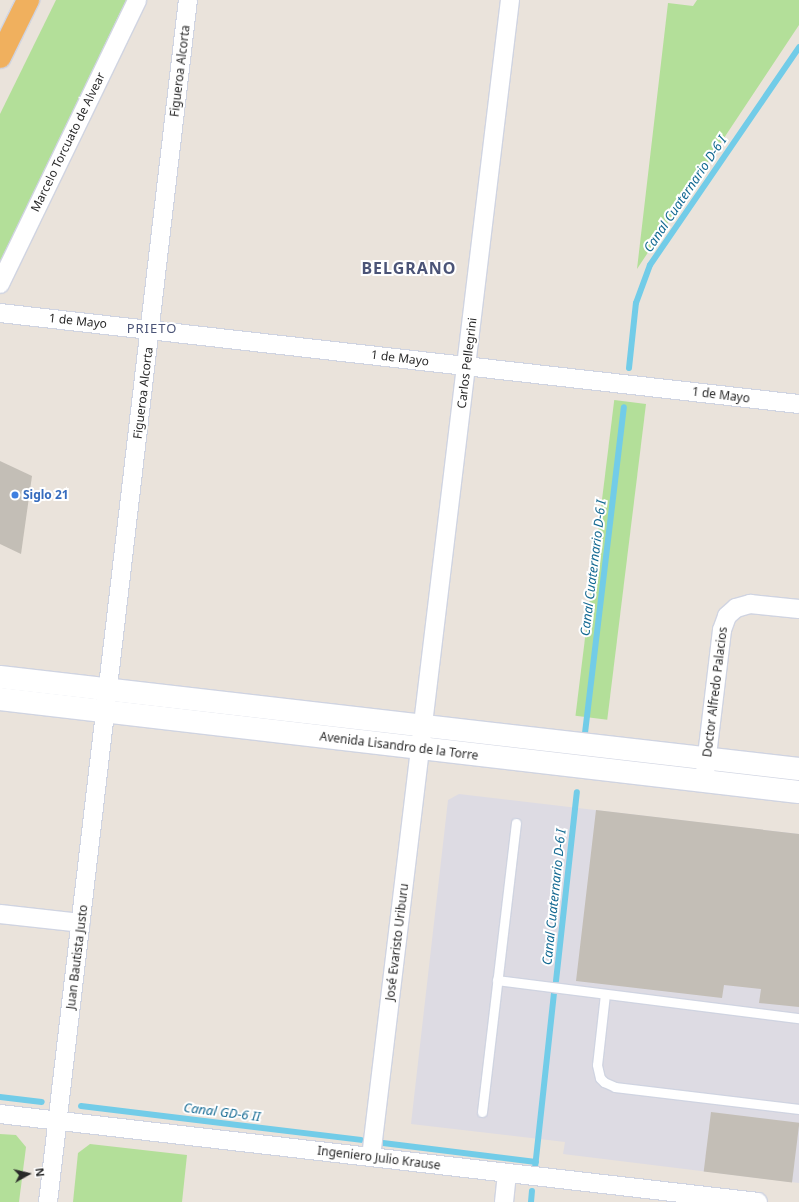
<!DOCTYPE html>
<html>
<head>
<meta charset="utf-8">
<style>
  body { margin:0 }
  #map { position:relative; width:799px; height:1202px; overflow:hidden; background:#eae3db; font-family:"Noto Sans",sans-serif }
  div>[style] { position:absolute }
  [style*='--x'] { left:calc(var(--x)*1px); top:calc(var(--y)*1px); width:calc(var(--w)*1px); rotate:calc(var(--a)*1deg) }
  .industrial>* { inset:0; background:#dddbe3 }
  .green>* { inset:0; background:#b3df99; transform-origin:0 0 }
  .stream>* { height:6px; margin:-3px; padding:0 3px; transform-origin:3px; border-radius:3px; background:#72cce8 }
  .building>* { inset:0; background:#c3beb6; transform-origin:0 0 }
  .roads { filter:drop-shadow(1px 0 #d0d4e1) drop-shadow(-1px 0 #d0d4e1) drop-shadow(0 1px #d0d4e1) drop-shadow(0 -1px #d0d4e1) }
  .service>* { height:9px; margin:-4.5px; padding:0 4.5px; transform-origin:4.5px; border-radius:4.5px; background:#fff }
  .minor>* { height:18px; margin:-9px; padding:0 9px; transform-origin:9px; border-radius:9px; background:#fff }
  .secondary>* { height:22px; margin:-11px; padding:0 11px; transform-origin:11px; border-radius:11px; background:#fff }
  .trunk>* { height:22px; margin:-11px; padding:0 11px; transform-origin:11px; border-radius:11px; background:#f0b05e }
  .dots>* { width:11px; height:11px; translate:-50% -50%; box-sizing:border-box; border:2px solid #fff; border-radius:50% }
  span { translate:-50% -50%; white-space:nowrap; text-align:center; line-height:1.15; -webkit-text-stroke:4px #fff; paint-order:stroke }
  .street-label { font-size:12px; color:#292929 }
  .shop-label { font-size:12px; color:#366cbe; font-weight:700 }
  .left { translate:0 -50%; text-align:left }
  .water-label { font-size:13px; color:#136992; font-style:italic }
  .neighbourhood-label { font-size:13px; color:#4b5477; letter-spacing:1px }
  .district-label { font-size:16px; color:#4b5477; font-weight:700; letter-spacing:1px }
  .north { position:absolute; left:8px; top:1154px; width:40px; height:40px; -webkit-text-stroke:3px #fff; paint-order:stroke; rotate:82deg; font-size:11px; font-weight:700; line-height:16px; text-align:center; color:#292929 }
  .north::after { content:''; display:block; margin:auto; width:14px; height:18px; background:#292929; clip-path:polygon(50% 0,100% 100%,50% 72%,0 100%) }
</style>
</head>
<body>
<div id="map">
  <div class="industrial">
    <i style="clip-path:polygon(459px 794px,799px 834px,799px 1183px,563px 1154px,565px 1142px,411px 1124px,448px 800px)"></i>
  </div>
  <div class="green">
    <i style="clip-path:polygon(56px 0,126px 0,0 264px,0 114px)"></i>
    <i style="clip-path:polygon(697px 0,799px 0,799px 25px,637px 269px,668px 3px,693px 6px)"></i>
    <i style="left:646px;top:404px;width:318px;height:32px;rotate:97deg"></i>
    <i style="clip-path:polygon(0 1134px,16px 1135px,26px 1147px,19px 1202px,0 1202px)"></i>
    <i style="clip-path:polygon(90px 1144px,187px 1155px,182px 1202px,73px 1202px,78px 1153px)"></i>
  </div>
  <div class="stream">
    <i style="--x:629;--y:368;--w:65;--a:-83.9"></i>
    <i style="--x:636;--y:303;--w:40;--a:-69.8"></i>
    <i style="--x:650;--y:265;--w:264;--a:-55.6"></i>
    <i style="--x:585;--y:733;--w:328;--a:-83.2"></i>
    <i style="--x:556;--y:981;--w:190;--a:-83.7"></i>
    <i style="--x:0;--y:1097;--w:42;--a:6.8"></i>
    <i style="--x:81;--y:1106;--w:282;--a:6.9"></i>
    <i style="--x:383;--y:1143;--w:154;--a:7.1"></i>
    <i style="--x:535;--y:1168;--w:175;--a:-83.8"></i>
    <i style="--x:531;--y:1202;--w:11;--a:-85"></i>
  </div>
  <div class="building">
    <i style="clip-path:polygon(0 461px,32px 476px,21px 554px,0 544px)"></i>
    <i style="clip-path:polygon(596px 810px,799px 834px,799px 1007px,759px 1003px,761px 989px,724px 985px,722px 998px,576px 981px)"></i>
    <i style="left:711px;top:1112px;width:89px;height:60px;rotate:7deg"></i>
  </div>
  <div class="roads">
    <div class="service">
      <i style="--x:497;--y:980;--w:304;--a:7.2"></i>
      <i style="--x:605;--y:994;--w:71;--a:96.4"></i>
      <i style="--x:597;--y:1065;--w:13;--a:77"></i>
      <i style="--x:600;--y:1078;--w:6;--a:45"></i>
      <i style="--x:604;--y:1082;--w:12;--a:24"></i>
      <i style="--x:615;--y:1087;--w:185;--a:6.8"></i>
      <i style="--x:482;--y:1112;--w:291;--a:-83.3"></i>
    </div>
    <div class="minor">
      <i style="--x:0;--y:284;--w:315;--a:-64.2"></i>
      <i style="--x:0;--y:313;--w:804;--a:6.5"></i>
      <i style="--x:704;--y:781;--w:152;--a:-83.2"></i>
      <i style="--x:722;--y:630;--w:15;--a:-70"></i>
      <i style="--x:727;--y:616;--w:12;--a:-42"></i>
      <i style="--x:736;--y:608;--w:15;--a:-16"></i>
      <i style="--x:750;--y:604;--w:49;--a:5.8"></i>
      <i style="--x:0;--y:914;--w:81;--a:6.3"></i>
      <i style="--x:0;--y:1114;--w:763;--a:6.62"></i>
      <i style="--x:371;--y:1157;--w:1165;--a:-83.15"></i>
      <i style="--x:48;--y:1202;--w:1210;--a:-83.36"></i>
      <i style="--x:504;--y:1202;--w:29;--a:-84"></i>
    </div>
    <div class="secondary">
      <i style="--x:0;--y:677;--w:804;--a:6.57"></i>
      <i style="--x:0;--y:699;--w:804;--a:6.64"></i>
    </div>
    <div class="trunk">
      <i style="--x:0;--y:57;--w:64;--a:-63.8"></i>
    </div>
  </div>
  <div class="dots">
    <i style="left:15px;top:495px;background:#3f7fe0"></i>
  </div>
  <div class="street-label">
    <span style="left:180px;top:71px;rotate:-83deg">Figueroa Alcorta</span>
    <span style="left:68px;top:142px;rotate:-64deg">Marcelo Torcuato de Alvear</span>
    <span style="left:78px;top:321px;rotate:6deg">1 de Mayo</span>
    <span style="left:400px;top:358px;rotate:7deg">1 de Mayo</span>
    <span style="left:467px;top:363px;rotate:-83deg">Carlos Pellegrini</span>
    <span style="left:143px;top:393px;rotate:-83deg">Figueroa Alcorta</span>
    <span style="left:721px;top:395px;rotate:7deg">1 de Mayo</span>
    <span style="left:715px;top:692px;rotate:-83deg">Doctor Alfredo Palacios</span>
    <span style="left:399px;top:746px;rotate:7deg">Avenida Lisandro de la Torre</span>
    <span style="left:397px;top:942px;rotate:-83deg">José Evaristo Uriburu</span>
    <span style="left:77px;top:957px;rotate:-83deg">Juan Bautista Justo</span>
    <span style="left:379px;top:1158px;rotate:7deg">Ingeniero Julio Krause</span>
  </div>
  <div class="shop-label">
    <span class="left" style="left:23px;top:495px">Siglo 21</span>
  </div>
  <div class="water-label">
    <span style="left:685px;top:194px;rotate:-56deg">Canal Cuaternario D-6 I</span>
    <span style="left:593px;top:568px;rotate:-83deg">Canal Cuaternario D-6 I</span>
    <span style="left:554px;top:897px;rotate:-84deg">Canal Cuaternario D-6 I</span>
    <span style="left:222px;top:1112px;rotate:7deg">Canal GD-6 II</span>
  </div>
  <div class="neighbourhood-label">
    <span style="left:152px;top:328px">PRIETO</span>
  </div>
  <div class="district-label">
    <span style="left:409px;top:268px">BELGRANO</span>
  </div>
  <div class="north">N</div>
</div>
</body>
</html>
